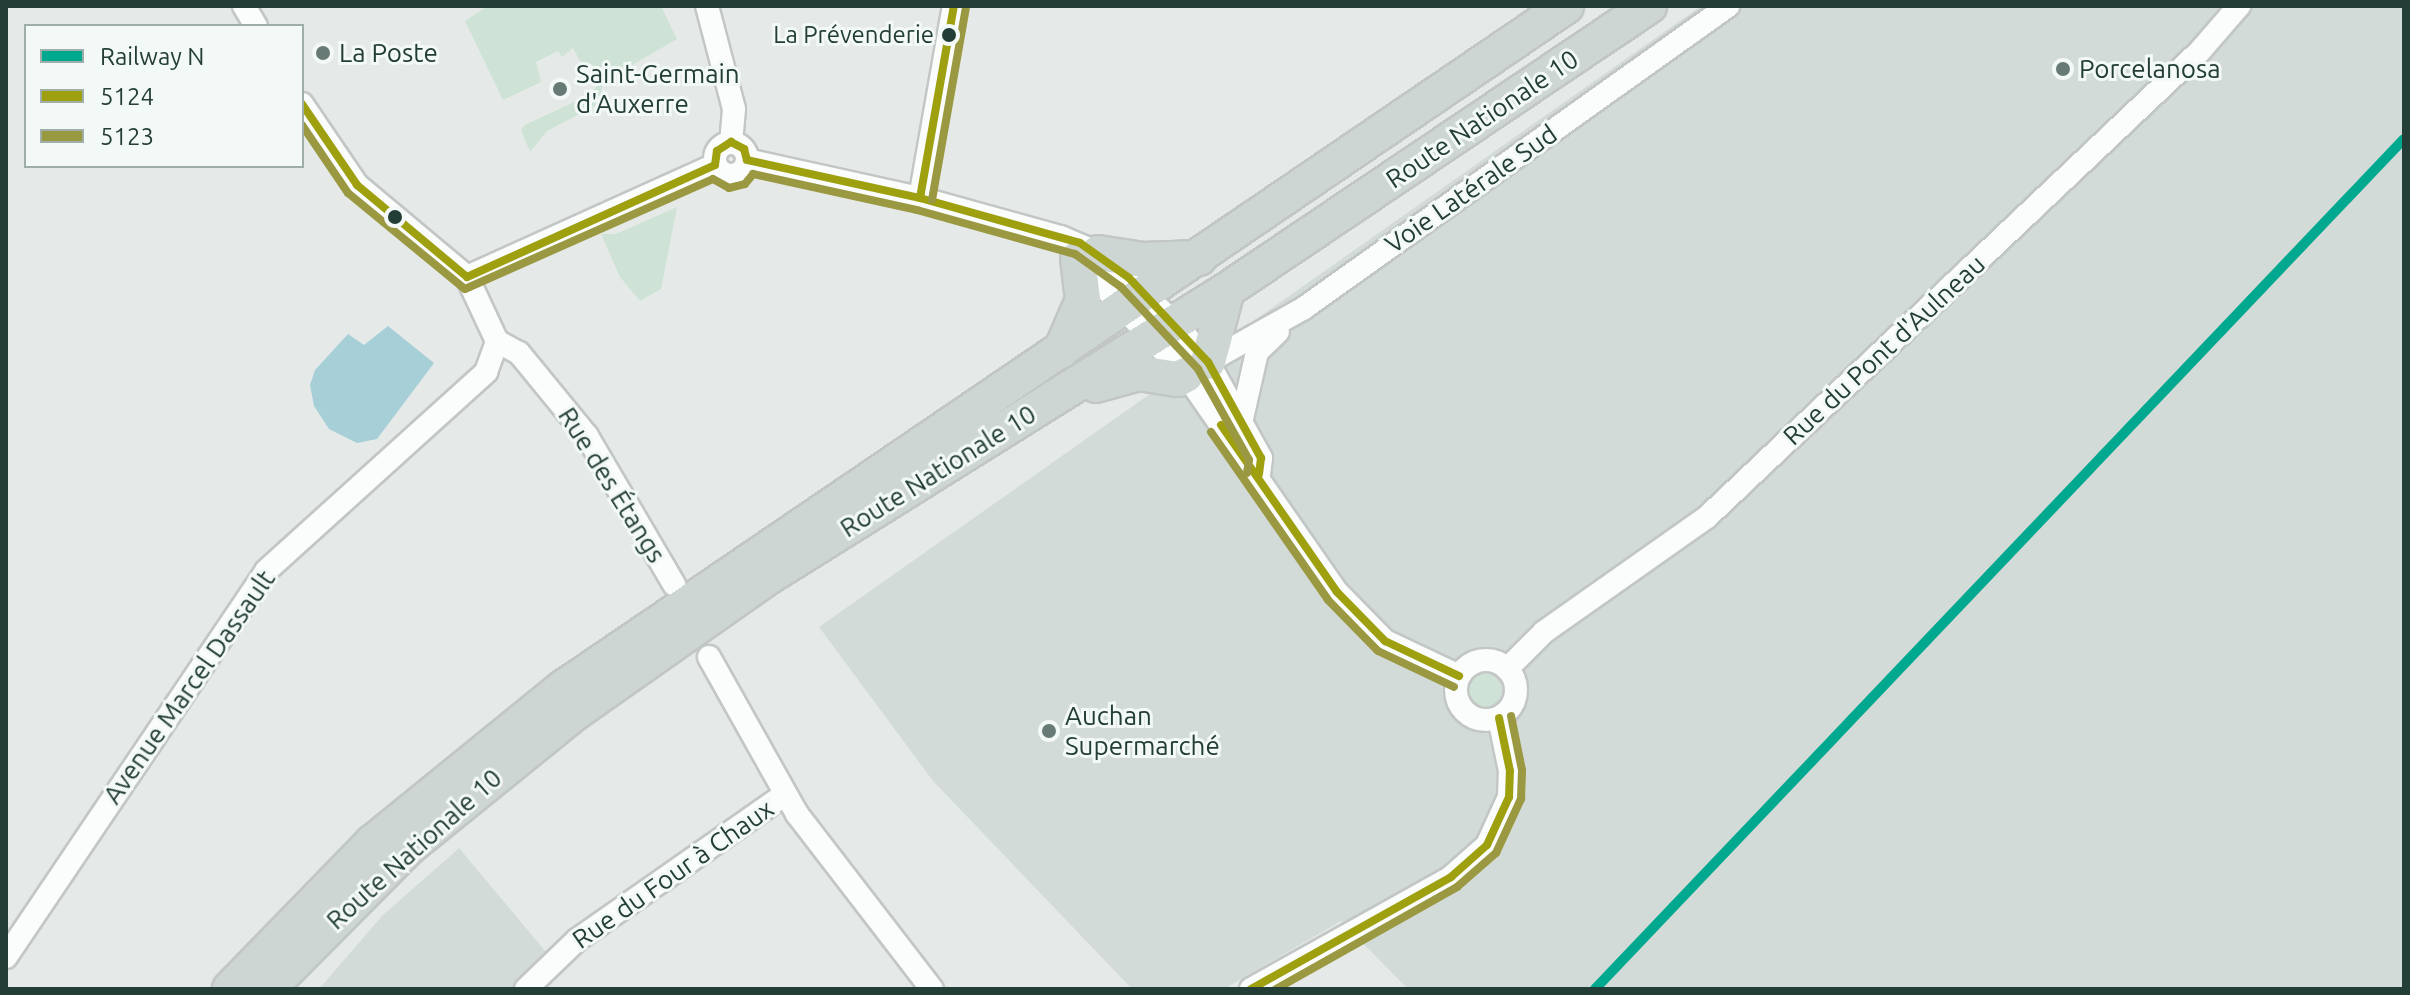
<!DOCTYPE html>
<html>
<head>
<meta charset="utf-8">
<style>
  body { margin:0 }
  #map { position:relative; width:2410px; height:995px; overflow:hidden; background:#e5eae8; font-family:Ubuntu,sans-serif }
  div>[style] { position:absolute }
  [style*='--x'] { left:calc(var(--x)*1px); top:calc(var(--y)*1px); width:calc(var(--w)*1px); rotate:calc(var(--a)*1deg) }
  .built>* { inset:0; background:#d3dbd8 }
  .green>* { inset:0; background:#cee3d5 }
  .round { border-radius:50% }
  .water>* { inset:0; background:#a7cfd7 }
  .roads { filter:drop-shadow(2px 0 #c2c7c5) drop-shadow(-2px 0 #c2c7c5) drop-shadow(0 2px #c2c7c5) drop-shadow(0 -2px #c2c7c5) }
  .street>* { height:22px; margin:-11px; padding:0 11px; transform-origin:11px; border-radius:11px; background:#fbfcfc }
  .street>.ring { margin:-11px; padding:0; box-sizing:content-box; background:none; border:22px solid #fbfcfc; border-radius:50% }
  .primary>* { height:34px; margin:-17px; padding:0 17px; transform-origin:17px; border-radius:17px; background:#ced6d4 }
  .bus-1>* { height:8px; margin:-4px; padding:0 4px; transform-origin:4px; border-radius:4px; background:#9fa010 }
  .bus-2>* { height:8px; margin:-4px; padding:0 4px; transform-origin:4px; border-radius:4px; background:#9b9842 }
  .rail-1>* { height:10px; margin:-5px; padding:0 5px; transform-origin:5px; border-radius:5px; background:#00a88f }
  .dots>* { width:22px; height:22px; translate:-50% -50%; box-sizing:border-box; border:4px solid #f3f9f6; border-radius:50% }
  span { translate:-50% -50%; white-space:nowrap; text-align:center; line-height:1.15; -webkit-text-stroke:6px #f3f9f6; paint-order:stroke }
  .bus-label { font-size:24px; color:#233d37 }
  .right { translate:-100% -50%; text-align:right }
  .poi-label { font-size:26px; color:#233d37 }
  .left { translate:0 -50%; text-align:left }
  .street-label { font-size:26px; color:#233d37 }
  .frame { position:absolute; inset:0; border:8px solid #233d37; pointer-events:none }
  .legend { position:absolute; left:24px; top:24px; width:280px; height:144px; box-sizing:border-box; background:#f3f9f6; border:2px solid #a0aeaa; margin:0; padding:10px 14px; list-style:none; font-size:24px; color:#233d37 }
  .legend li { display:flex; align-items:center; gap:16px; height:40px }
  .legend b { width:40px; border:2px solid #a0aeaa }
</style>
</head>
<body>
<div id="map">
  <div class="built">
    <i style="clip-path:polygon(1701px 6px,2404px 6px,2404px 989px,1408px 989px,1341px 921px,1224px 989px,1132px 989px,933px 781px,819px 627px)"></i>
    <i style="clip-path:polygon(459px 848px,546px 952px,517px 989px,319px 989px,382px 916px)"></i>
  </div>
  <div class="green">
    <i style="clip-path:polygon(488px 6px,661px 6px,677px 39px,605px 81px,601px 90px,606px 100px,547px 131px,530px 152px,521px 130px,525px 125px,591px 94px,601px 80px,594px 66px,581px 63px,573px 48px,562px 57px,558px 51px,536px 62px,541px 82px,503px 100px,465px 21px)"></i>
    <i style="clip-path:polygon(677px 207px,661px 289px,640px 301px,620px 277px,601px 234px,616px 234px)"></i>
    <i class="round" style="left:1469px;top:674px;width:32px;height:32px"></i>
  </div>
  <div class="water">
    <i style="clip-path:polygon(388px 326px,434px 363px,377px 439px,357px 443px,329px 429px,314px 406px,310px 385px,315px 370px,348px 334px,364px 345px)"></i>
  </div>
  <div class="roads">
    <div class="street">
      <i style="--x:244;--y:6;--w:23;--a:59"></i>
      <i style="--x:707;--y:6;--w:106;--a:75.3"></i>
      <i style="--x:734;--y:109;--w:33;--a:95"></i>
      <i style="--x:302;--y:104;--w:98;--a:55.8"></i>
      <i style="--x:357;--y:185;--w:143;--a:39.9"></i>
      <i style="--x:467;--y:277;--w:71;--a:64.9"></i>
      <i style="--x:497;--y:341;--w:25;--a:29"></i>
      <i style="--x:519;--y:353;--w:107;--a:50.7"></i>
      <i style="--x:587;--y:436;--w:172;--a:59.6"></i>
      <i class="ring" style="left:715px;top:143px;width:10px;height:10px"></i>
      <i style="--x:747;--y:160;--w:177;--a:12.4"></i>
      <i style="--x:920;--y:198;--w:146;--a:15.5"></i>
      <i style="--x:1061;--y:237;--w:40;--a:23.4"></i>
      <i style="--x:1098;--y:253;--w:104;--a:42.3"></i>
      <i style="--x:1175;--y:323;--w:51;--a:49.8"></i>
      <i style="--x:1208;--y:362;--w:110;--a:61.1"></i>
      <i style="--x:1261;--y:458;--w:16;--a:97"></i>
      <i style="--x:920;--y:198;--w:195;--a:-80"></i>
      <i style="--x:1079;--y:260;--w:157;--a:47.1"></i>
      <i style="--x:1186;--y:375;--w:264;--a:55.2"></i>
      <i style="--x:1337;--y:592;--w:69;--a:45.6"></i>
      <i style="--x:1385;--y:641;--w:82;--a:25.3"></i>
      <i style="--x:467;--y:277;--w:272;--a:-24.3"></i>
      <i style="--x:1204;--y:364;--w:115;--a:-29.2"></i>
      <i style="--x:1304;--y:308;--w:521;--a:-35.46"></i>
      <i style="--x:1241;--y:423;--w:73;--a:-77.3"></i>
      <i style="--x:1257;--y:352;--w:29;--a:-44"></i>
      <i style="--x:709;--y:657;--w:180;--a:60.7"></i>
      <i style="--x:797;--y:814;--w:221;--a:52.4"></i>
      <i class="ring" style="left:1456px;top:660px;width:38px;height:38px"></i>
      <i style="--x:1507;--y:669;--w:52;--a:-45"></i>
      <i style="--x:1544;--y:632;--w:199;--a:-35.2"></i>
      <i style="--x:1707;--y:517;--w:678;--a:-43.39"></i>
      <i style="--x:2200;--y:51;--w:60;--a:-49.1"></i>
      <i style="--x:6;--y:957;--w:465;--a:-56"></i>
      <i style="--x:266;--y:571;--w:297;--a:-42.1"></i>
      <i style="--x:486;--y:372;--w:33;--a:-70"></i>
      <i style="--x:526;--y:989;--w:71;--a:-43.9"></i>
      <i style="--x:577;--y:940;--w:253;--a:-35"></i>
      <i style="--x:1251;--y:989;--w:229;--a:-29.2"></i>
      <i style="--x:1451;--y:877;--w:48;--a:-41.6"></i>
      <i style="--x:1487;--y:845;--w:53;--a:-65.4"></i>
      <i style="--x:1509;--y:797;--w:26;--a:-88"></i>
      <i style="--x:1510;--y:771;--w:54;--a:-101.7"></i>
    </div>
    <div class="primary">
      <i style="--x:1098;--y:253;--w:46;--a:8.8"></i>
      <i style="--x:1143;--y:260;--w:56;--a:-2"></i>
      <i style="--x:1061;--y:351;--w:56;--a:-66.7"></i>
      <i style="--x:1083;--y:300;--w:42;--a:-96.8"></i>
      <i style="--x:1208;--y:362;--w:74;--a:-75.2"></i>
      <i style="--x:1096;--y:385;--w:45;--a:-15.6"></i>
      <i style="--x:1139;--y:373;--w:39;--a:9"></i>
      <i style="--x:1178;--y:379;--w:9;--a:-27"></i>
      <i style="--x:230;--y:989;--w:204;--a:-45.8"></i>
      <i style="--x:372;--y:843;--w:246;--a:-39.1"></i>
      <i style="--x:563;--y:688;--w:1213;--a:-34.21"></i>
      <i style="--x:268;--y:989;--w:200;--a:-45.2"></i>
      <i style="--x:409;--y:847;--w:215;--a:-39"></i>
      <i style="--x:576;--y:712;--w:231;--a:-35.1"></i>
      <i style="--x:765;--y:579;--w:545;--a:-32.03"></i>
      <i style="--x:1227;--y:290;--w:509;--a:-33.94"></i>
    </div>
  </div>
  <div class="bus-1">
    <i style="--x:302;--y:104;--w:98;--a:55.8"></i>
    <i style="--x:357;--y:185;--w:143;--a:39.9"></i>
    <i style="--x:467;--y:277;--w:272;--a:-24.3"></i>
    <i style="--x:715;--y:165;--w:14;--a:-82"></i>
    <i style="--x:717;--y:151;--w:17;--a:-33"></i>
    <i style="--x:731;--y:142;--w:15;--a:28"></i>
    <i style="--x:744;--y:149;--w:11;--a:75"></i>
    <i style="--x:747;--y:160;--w:177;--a:12.4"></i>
    <i style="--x:920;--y:198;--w:166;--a:15.7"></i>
    <i style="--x:1080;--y:243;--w:60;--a:35.5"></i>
    <i style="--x:1129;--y:278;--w:115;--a:46.8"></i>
    <i style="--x:1208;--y:362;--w:110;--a:61.1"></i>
    <i style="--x:1261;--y:458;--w:16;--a:97"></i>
    <i style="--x:920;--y:198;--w:195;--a:-80"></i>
    <i style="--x:1221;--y:425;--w:203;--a:55.2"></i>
    <i style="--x:1337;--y:592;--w:69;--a:45.6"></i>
    <i style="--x:1385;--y:641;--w:82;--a:25.3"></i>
    <i style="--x:1251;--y:989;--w:229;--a:-29.2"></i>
    <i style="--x:1451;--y:877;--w:48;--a:-41.6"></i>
    <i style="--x:1487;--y:845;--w:53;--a:-65.4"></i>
    <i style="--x:1509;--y:797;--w:26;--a:-88"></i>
    <i style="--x:1510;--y:771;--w:54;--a:-101.7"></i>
  </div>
  <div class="bus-2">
    <i style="--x:302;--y:125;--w:82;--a:55.9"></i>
    <i style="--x:348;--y:193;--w:151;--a:39.4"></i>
    <i style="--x:465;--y:289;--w:271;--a:-23.9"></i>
    <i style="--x:713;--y:179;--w:18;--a:29"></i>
    <i style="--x:729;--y:188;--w:16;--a:-14"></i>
    <i style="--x:745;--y:184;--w:13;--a:-51"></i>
    <i style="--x:753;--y:174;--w:168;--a:12.4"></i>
    <i style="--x:917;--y:210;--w:164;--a:15.6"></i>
    <i style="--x:1075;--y:254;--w:57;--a:35.7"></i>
    <i style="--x:1121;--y:287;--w:112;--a:46.8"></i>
    <i style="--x:1198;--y:369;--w:104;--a:60.7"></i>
    <i style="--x:1249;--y:460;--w:13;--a:99"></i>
    <i style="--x:932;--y:200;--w:195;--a:-80"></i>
    <i style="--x:1211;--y:432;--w:205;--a:55.1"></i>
    <i style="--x:1328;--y:600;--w:71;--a:45.6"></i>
    <i style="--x:1378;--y:651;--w:84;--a:25.3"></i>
    <i style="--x:1276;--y:989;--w:208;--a:-29.4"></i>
    <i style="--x:1457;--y:887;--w:52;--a:-41.1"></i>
    <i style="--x:1496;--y:853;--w:60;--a:-65.2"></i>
    <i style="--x:1521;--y:799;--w:29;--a:-88"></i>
    <i style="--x:1522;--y:770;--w:55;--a:-101.5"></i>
  </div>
  <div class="rail-1">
    <i style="--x:1595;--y:989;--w:1173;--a:-46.42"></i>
  </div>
  <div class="dots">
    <i style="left:949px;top:35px;background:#233d37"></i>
    <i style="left:323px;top:53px;background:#677a75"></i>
    <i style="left:2063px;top:69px;background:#677a75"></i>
    <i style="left:560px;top:89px;background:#677a75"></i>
    <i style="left:395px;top:217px;background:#233d37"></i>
    <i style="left:1049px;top:731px;background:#677a75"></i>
  </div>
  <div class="bus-label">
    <span class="right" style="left:934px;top:35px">La Prévenderie</span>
  </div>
  <div class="poi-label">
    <span class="left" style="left:339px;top:53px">La Poste</span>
    <span class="left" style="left:2079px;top:69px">Porcelanosa</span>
    <span class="left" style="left:576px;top:89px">Saint-Germain<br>d'Auxerre</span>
    <span class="left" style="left:1065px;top:731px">Auchan<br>Supermarché</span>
  </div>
  <div class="street-label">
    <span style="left:1482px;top:119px;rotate:-34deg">Route Nationale 10</span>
    <span style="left:1471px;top:189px;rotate:-35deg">Voie Latérale Sud</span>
    <span style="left:1884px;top:350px;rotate:-43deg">Rue du Pont d'Aulneau</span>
    <span style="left:938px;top:471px;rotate:-32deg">Route Nationale 10</span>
    <span style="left:612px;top:485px;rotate:58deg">Rue des Étangs</span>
    <span style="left:189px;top:687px;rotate:-55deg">Avenue Marcel Dassault</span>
    <span style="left:414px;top:849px;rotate:-42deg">Route Nationale 10</span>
    <span style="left:673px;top:874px;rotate:-35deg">Rue du Four à Chaux</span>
  </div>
  <div class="frame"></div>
  <ul class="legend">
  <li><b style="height:10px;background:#00a88f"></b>Railway N</li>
  <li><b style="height:10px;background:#9fa010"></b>5124</li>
  <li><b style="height:10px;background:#9b9842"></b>5123</li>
  </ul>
</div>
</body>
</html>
